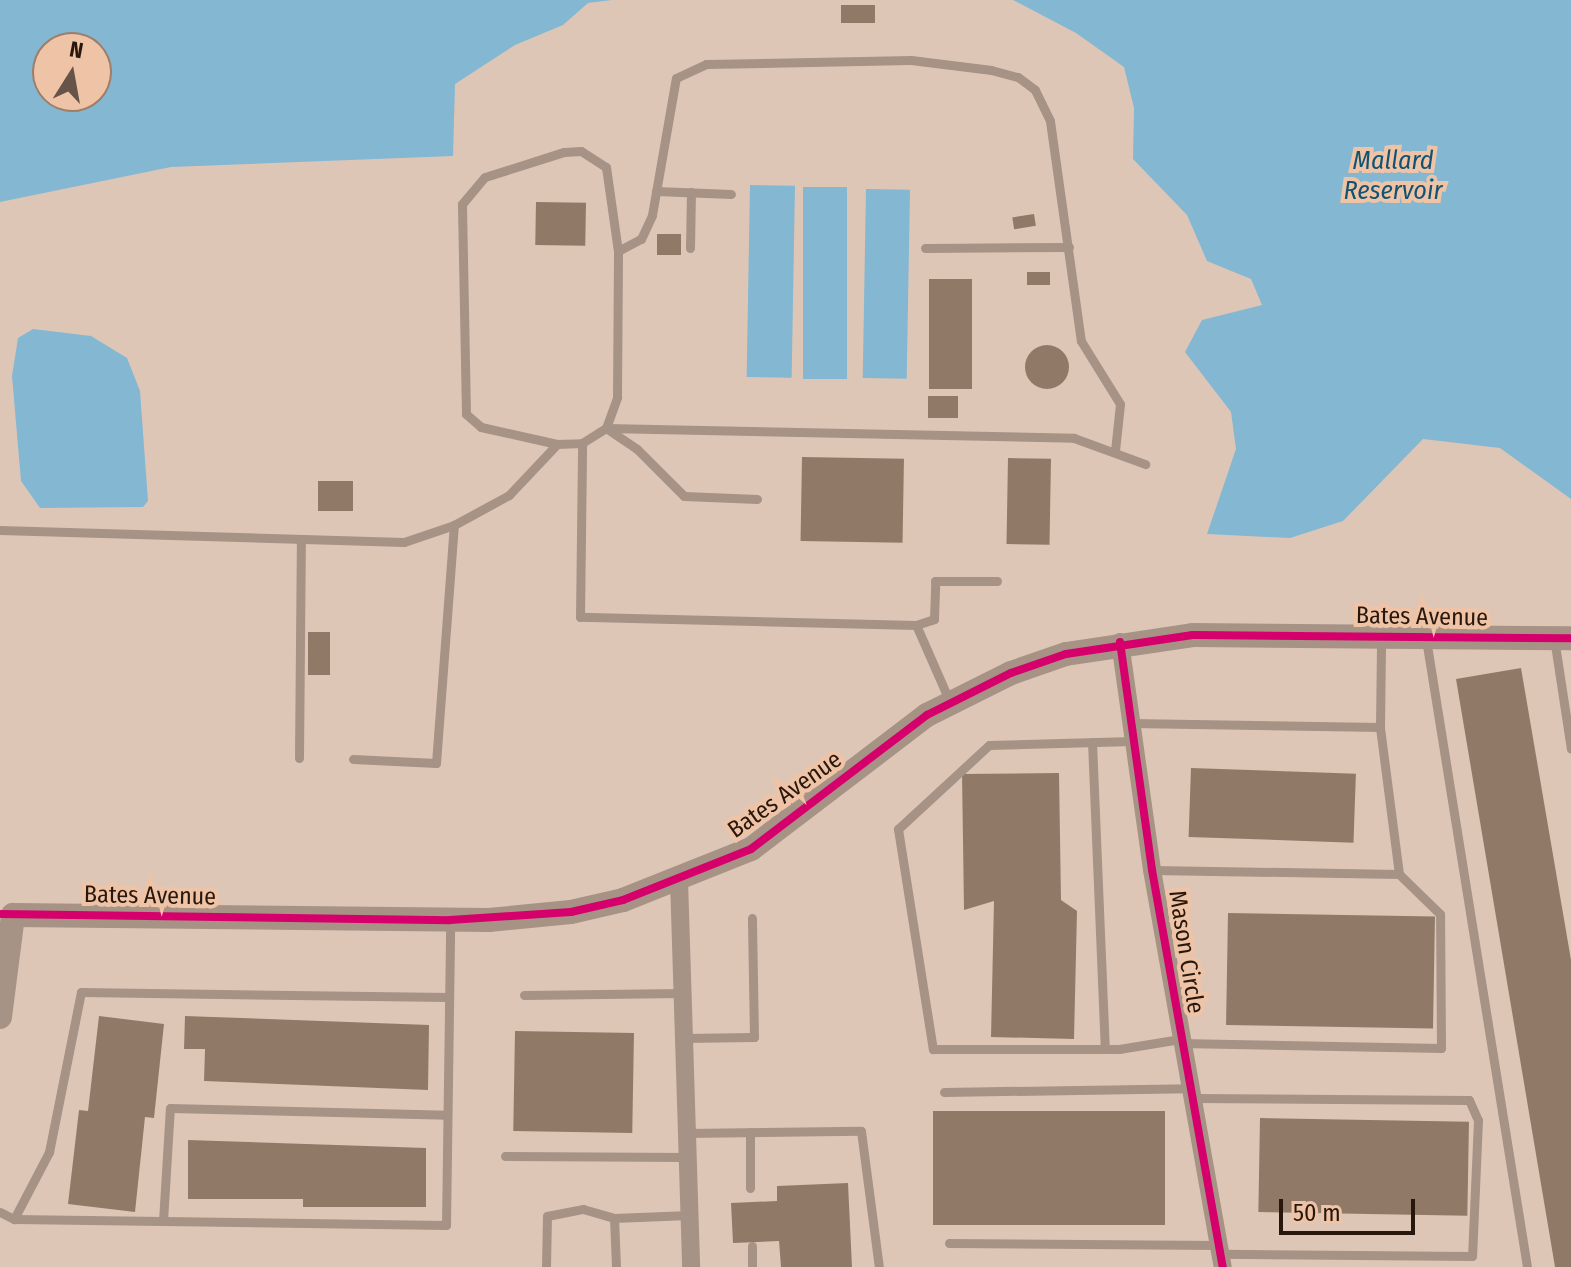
<!DOCTYPE html>
<html>
<head>
<meta charset="utf-8">
<style>
  body { margin:0 }
  #map { position:relative; width:1571px; height:1267px; overflow:hidden; background:#dec6b7; font-family:"Fira Sans Condensed",sans-serif }
  div>[style] { position:absolute }
  [style*='--x'] { left:calc(var(--x)*1px); top:calc(var(--y)*1px); width:calc(var(--w)*1px); rotate:calc(var(--a)*1deg) }
  .water>* { inset:0; background:#84b7d2; transform-origin:0 0 }
  .building>* { inset:0; background:#907a67; transform-origin:0 0 }
  .round { border-radius:50% }
  .service>* { height:9px; margin:-4.5px; padding:0 4.5px; transform-origin:4.5px; border-radius:4.5px; background:#a69385 }
  .minor>* { height:18px; margin:-9px; padding:0 9px; transform-origin:9px; border-radius:9px; background:#a69385 }
  .tertiary>* { height:24px; margin:-12px; padding:0 12px; transform-origin:12px; border-radius:12px; background:#a69385 }
  .cycleway>* { height:8px; margin:-4px; padding:0 4px; transform-origin:4px; border-radius:4px; background:#d6006c }
  span { translate:-50% -50%; white-space:nowrap; text-align:center; line-height:1.15; -webkit-text-stroke:8px #efc3a6; paint-order:stroke }
  .street-label { font-size:24px; color:#27170d }
  .water-label { font-size:26px; color:#125372; font-style:italic }
  .north { position:absolute; left:32px; top:32px; width:80px; height:80px; box-sizing:border-box; background:#efc3a6; border:2px solid #9f7e69; border-radius:50%; rotate:11deg; font-size:22px; font-weight:700; line-height:32px; text-align:center; color:#27170d }
  .north::after { content:''; display:block; margin:auto; width:28px; height:36px; background:#675448; clip-path:polygon(50% 0,100% 100%,50% 72%,0 100%) }
  .scale { position:absolute; left:1279px; top:1199px; width:136px; height:36px; box-sizing:border-box; border:4px solid #27170d; border-top:0; padding-left:10px; font-size:24px; line-height:28px; white-space:nowrap; color:#27170d; -webkit-text-stroke:6px #efc3a6; paint-order:stroke }
</style>
</head>
<body>
<div id="map">
  <div class="water">
    <i style="clip-path:polygon(evenodd,0 0,612px 0,588px 3px,563px 25px,515px 45px,455px 84px,453px 156px,171px 167px,0 202px,0 0,48px 48px,96px 48px,96px 96px,48px 96px,48px 48px)"></i>
    <i style="clip-path:polygon(1013px 0,1571px 0,1571px 499px,1500px 448px,1423px 439px,1343px 521px,1290px 538px,1207px 534px,1236px 449px,1231px 412px,1185px 352px,1202px 320px,1262px 305px,1251px 279px,1207px 261px,1187px 215px,1133px 159px,1134px 108px,1124px 67px,1076px 33px)"></i>
    <i style="left:750px;top:185px;width:45px;height:192px;rotate:1deg"></i>
    <i style="left:803px;top:187px;width:44px;height:192px"></i>
    <i style="left:866px;top:189px;width:44px;height:189px;rotate:1deg"></i>
    <i style="clip-path:polygon(33px 329px,91px 336px,127px 358px,140px 391px,148px 501px,143px 507px,40px 508px,21px 481px,12px 376px,18px 338px)"></i>
  </div>
  <div class="building">
    <i style="left:841px;top:5px;width:34px;height:18px"></i>
    <i style="left:536px;top:202px;width:50px;height:43px;rotate:1deg"></i>
    <i style="left:1034px;top:214px;width:12px;height:22px;rotate:81deg"></i>
    <i style="left:657px;top:234px;width:24px;height:21px"></i>
    <i style="left:1027px;top:272px;width:23px;height:13px"></i>
    <i style="left:929px;top:279px;width:43px;height:110px"></i>
    <i class="round" style="left:1025px;top:345px;width:44px;height:44px"></i>
    <i style="left:928px;top:396px;width:30px;height:22px"></i>
    <i style="left:802px;top:457px;width:102px;height:84px;rotate:1deg"></i>
    <i style="left:1008px;top:458px;width:43px;height:86px;rotate:1deg"></i>
    <i style="left:353px;top:481px;width:30px;height:35px;rotate:90deg"></i>
    <i style="left:308px;top:632px;width:22px;height:43px"></i>
    <i style="clip-path:polygon(1521px 668px,1571px 960px,1571px 1267px,1555px 1267px,1456px 679px)"></i>
    <i style="left:1191px;top:768px;width:165px;height:69px;rotate:2deg"></i>
    <i style="clip-path:polygon(1059px 773px,1061px 900px,1077px 911px,1074px 1039px,991px 1037px,994px 901px,964px 910px,962px 774px)"></i>
    <i style="left:1228px;top:913px;width:207px;height:112px;rotate:1deg"></i>
    <i style="clip-path:polygon(99px 1016px,164px 1024px,154px 1118px,145px 1117px,135px 1212px,68px 1204px,79px 1110px,88px 1111px)"></i>
    <i style="clip-path:polygon(185px 1016px,429px 1025px,428px 1090px,204px 1081px,205px 1049px,184px 1049px)"></i>
    <i style="left:515px;top:1031px;width:119px;height:100px;rotate:1deg"></i>
    <i style="left:933px;top:1111px;width:232px;height:114px"></i>
    <i style="left:1260px;top:1118px;width:209px;height:94px;rotate:1deg"></i>
    <i style="clip-path:polygon(188px 1140px,426px 1148px,426px 1207px,303px 1207px,303px 1199px,188px 1199px)"></i>
    <i style="clip-path:polygon(848px 1183px,852px 1267px,781px 1267px,779px 1241px,733px 1243px,731px 1203px,777px 1201px,777px 1186px)"></i>
  </div>
  <div class="service">
    <i style="--x:656;--y:191;--w:75;--a:2.3"></i>
    <i style="--x:690;--y:248;--w:56;--a:-89"></i>
    <i style="--x:925;--y:248;--w:144;--a:-0.4"></i>
    <i style="--x:557;--y:444;--w:78;--a:-167.4"></i>
    <i style="--x:481;--y:427;--w:20;--a:-139"></i>
    <i style="--x:466;--y:414;--w:210;--a:-91.1"></i>
    <i style="--x:462;--y:204;--w:35;--a:-50"></i>
    <i style="--x:485;--y:177;--w:83;--a:-17.6"></i>
    <i style="--x:564;--y:152;--w:17;--a:-3"></i>
    <i style="--x:581;--y:151;--w:30;--a:33"></i>
    <i style="--x:606;--y:167;--w:85;--a:81.9"></i>
    <i style="--x:757;--y:499;--w:73;--a:-177.6"></i>
    <i style="--x:684;--y:496;--w:66;--a:-135"></i>
    <i style="--x:637;--y:449;--w:37;--a:-146"></i>
    <i style="--x:606;--y:428;--w:33;--a:-70"></i>
    <i style="--x:617;--y:397;--w:146;--a:-89.6"></i>
    <i style="--x:618;--y:251;--w:26;--a:-28"></i>
    <i style="--x:641;--y:239;--w:26;--a:-65"></i>
    <i style="--x:652;--y:215;--w:139;--a:-80.1"></i>
    <i style="--x:676;--y:78;--w:33;--a:-25"></i>
    <i style="--x:706;--y:64;--w:205;--a:-1.1"></i>
    <i style="--x:911;--y:60;--w:81;--a:7.1"></i>
    <i style="--x:991;--y:70;--w:28;--a:15"></i>
    <i style="--x:1018;--y:77;--w:21;--a:37"></i>
    <i style="--x:1035;--y:90;--w:34;--a:64"></i>
    <i style="--x:1050;--y:121;--w:222;--a:82"></i>
    <i style="--x:1081;--y:341;--w:74;--a:58.2"></i>
    <i style="--x:1120;--y:404;--w:47;--a:96.1"></i>
    <i style="--x:0;--y:530;--w:404;--a:1.7"></i>
    <i style="--x:404;--y:542;--w:53;--a:-18.8"></i>
    <i style="--x:454;--y:525;--w:63;--a:-28.6"></i>
    <i style="--x:509;--y:495;--w:70;--a:-46.7"></i>
    <i style="--x:557;--y:444;--w:25;--a:-2"></i>
    <i style="--x:916;--y:625;--w:19;--a:-18"></i>
    <i style="--x:934;--y:619;--w:38;--a:-88"></i>
    <i style="--x:935;--y:581;--w:62;--a:0"></i>
    <i style="--x:1554;--y:638;--w:112;--a:81.3"></i>
    <i style="--x:1426;--y:639;--w:636;--a:80.86"></i>
    <i style="--x:949;--y:700;--w:82;--a:-113.7"></i>
    <i style="--x:916;--y:625;--w:336;--a:-178.6"></i>
    <i style="--x:580;--y:617;--w:174;--a:-89.3"></i>
    <i style="--x:582;--y:443;--w:28;--a:-32"></i>
    <i style="--x:606;--y:428;--w:468;--a:1.2"></i>
    <i style="--x:1074;--y:438;--w:76;--a:20.1"></i>
    <i style="--x:1131;--y:723;--w:249;--a:0.9"></i>
    <i style="--x:1380;--y:727;--w:88;--a:-89.3"></i>
    <i style="--x:1133;--y:741;--w:144;--a:178.4"></i>
    <i style="--x:989;--y:745;--w:124;--a:137.3"></i>
    <i style="--x:898;--y:829;--w:223;--a:81"></i>
    <i style="--x:933;--y:1049;--w:186;--a:0"></i>
    <i style="--x:1119;--y:1049;--w:62;--a:-9.3"></i>
    <i style="--x:1092;--y:742;--w:307;--a:87.6"></i>
    <i style="--x:299;--y:758;--w:219;--a:-89.5"></i>
    <i style="--x:353;--y:759;--w:83;--a:2.8"></i>
    <i style="--x:436;--y:763;--w:239;--a:-85.7"></i>
    <i style="--x:1152;--y:870;--w:247;--a:0.9"></i>
    <i style="--x:1399;--y:874;--w:148;--a:-97.4"></i>
    <i style="--x:524;--y:995;--w:158;--a:-0.7"></i>
    <i style="--x:683;--y:1038;--w:71;--a:-0.8"></i>
    <i style="--x:754;--y:1037;--w:119;--a:-91"></i>
    <i style="--x:1180;--y:1043;--w:261;--a:1.1"></i>
    <i style="--x:1441;--y:1048;--w:134;--a:-90.4"></i>
    <i style="--x:1440;--y:914;--w:57;--a:-135.7"></i>
    <i style="--x:944;--y:1092;--w:245;--a:-0.9"></i>
    <i style="--x:1191;--y:1098;--w:278;--a:0.4"></i>
    <i style="--x:1469;--y:1100;--w:22;--a:66"></i>
    <i style="--x:1478;--y:1120;--w:136;--a:92.5"></i>
    <i style="--x:1472;--y:1256;--w:251;--a:-179.5"></i>
    <i style="--x:686;--y:1133;--w:175;--a:-0.7"></i>
    <i style="--x:861;--y:1131;--w:137;--a:82.5"></i>
    <i style="--x:505;--y:1156;--w:182;--a:0.3"></i>
    <i style="--x:750;--y:1188;--w:56;--a:-90"></i>
    <i style="--x:0;--y:1212;--w:16;--a:27"></i>
    <i style="--x:14;--y:1219;--w:432;--a:0.8"></i>
    <i style="--x:446;--y:1225;--w:305;--a:-89.2"></i>
    <i style="--x:14;--y:1219;--w:76;--a:-62.4"></i>
    <i style="--x:49;--y:1152;--w:163;--a:-78.7"></i>
    <i style="--x:81;--y:992;--w:367;--a:0.8"></i>
    <i style="--x:163;--y:1221;--w:113;--a:-86.5"></i>
    <i style="--x:170;--y:1108;--w:277;--a:1.4"></i>
    <i style="--x:949;--y:1243;--w:270;--a:0.4"></i>
    <i style="--x:752;--y:1246;--w:21;--a:90"></i>
    <i style="--x:546;--y:1267;--w:51;--a:-88.9"></i>
    <i style="--x:547;--y:1216;--w:37;--a:-11"></i>
    <i style="--x:583;--y:1209;--w:32;--a:16"></i>
    <i style="--x:616;--y:1267;--w:49;--a:-92.3"></i>
    <i style="--x:614;--y:1218;--w:75;--a:-2.3"></i>
  </div>
  <div class="minor">
    <i style="--x:1120;--y:642;--w:230;--a:82"></i>
    <i style="--x:1152;--y:870;--w:403;--a:79.9"></i>
    <i style="--x:679;--y:880;--w:387;--a:88.2"></i>
  </div>
  <div class="tertiary">
    <i style="--x:0;--y:1017;--w:103;--a:-82.7"></i>
    <i style="--x:13;--y:915;--w:476;--a:0.6"></i>
    <i style="--x:489;--y:920;--w:82;--a:-5.6"></i>
    <i style="--x:571;--y:912;--w:53;--a:-13"></i>
    <i style="--x:623;--y:900;--w:138;--a:-21.7"></i>
    <i style="--x:751;--y:849;--w:221;--a:-37.3"></i>
    <i style="--x:927;--y:715;--w:94;--a:-26.6"></i>
    <i style="--x:1011;--y:673;--w:58;--a:-19.1"></i>
    <i style="--x:1066;--y:654;--w:128;--a:-8.5"></i>
    <i style="--x:1193;--y:635;--w:378;--a:0.5"></i>
  </div>
  <div class="cycleway">
    <i style="--x:1120;--y:642;--w:230;--a:82"></i>
    <i style="--x:1152;--y:870;--w:403;--a:79.9"></i>
    <i style="--x:0;--y:914;--w:450;--a:0.8"></i>
    <i style="--x:450;--y:920;--w:121;--a:-3.8"></i>
    <i style="--x:571;--y:912;--w:53;--a:-13"></i>
    <i style="--x:623;--y:900;--w:138;--a:-21.7"></i>
    <i style="--x:751;--y:849;--w:221;--a:-37.3"></i>
    <i style="--x:927;--y:715;--w:94;--a:-26.6"></i>
    <i style="--x:1011;--y:673;--w:58;--a:-19.1"></i>
    <i style="--x:1066;--y:654;--w:128;--a:-8.5"></i>
    <i style="--x:1193;--y:635;--w:378;--a:0.5"></i>
  </div>
  <div class="street-label">
    <span style="left:1422px;top:617px;rotate:1deg">Bates Avenue</span>
    <span style="left:785px;top:795px;rotate:-35deg">Bates Avenue</span>
    <span style="left:150px;top:896px;rotate:1deg">Bates Avenue</span>
    <span style="left:1186px;top:952px;rotate:81deg">Mason Circle</span>
  </div>
  <div class="water-label">
    <span style="left:1393px;top:176px">Mallard<br>Reservoir</span>
  </div>
  <div class="north">N</div>
  <div class="scale">50 m</div>
</div>
</body>
</html>
